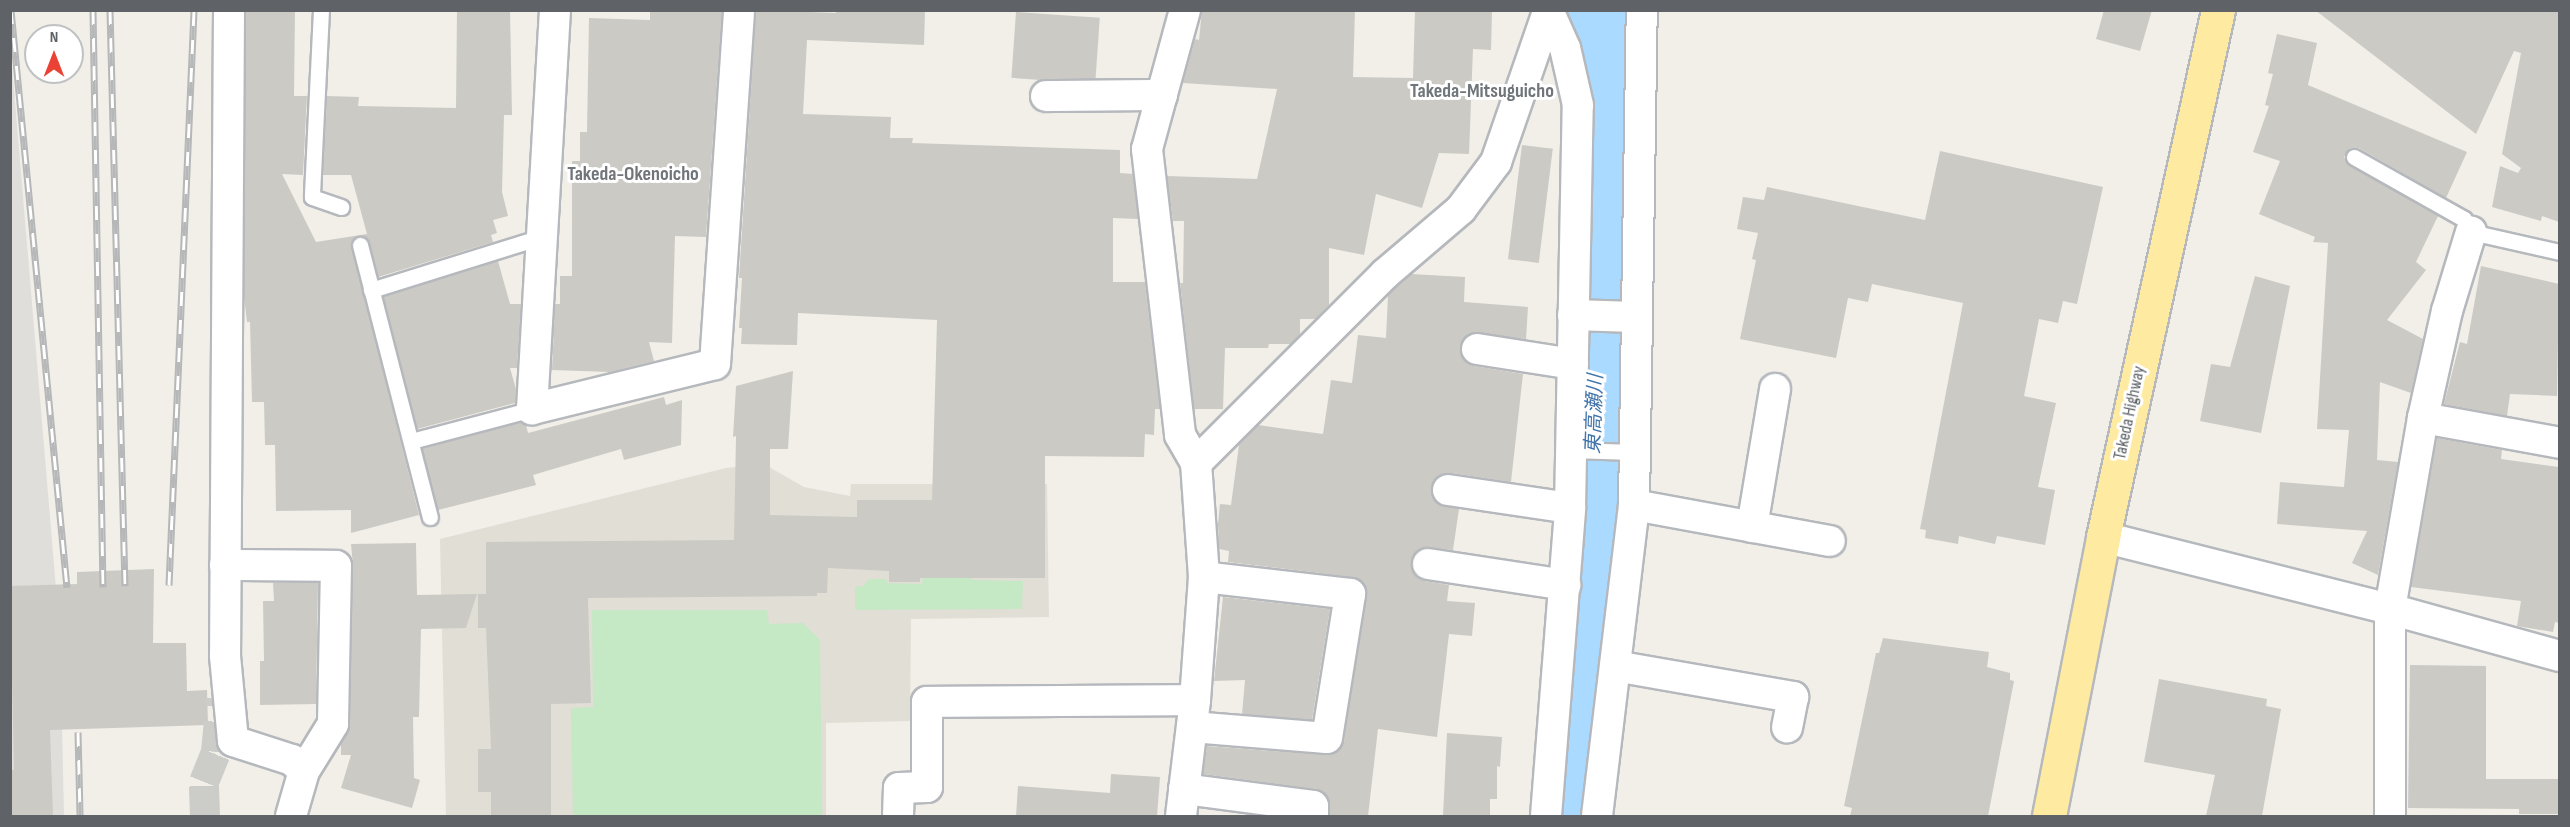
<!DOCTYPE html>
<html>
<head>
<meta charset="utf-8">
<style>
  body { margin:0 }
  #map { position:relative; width:2570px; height:827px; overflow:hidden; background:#f1efe8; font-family:"Sofia Sans Condensed","Noto Sans JP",sans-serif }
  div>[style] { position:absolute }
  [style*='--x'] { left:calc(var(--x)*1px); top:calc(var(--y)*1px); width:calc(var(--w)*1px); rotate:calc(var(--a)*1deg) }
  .industrial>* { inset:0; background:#e0deda }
  .education>* { inset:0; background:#e1ded6 }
  .green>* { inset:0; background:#c5e8c5 }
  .river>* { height:66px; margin:-33px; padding:0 33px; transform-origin:33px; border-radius:33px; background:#aadaff }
  .building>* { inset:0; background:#cccac5; transform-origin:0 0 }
  .minor-tunnel>* { height:30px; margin-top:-15px; transform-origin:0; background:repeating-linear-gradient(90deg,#ccccc8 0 30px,transparent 0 45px) }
  .roads { filter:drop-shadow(2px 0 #b5b8bc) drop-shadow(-2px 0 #b5b8bc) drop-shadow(0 2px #b5b8bc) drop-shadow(0 -2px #b5b8bc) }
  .service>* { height:15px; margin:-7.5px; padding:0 7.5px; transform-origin:7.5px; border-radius:7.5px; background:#fff }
  .minor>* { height:30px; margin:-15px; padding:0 15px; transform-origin:15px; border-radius:15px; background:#fff }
  .trunk>* { height:33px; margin:-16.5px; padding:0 16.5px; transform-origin:16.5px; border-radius:16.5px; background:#feeaa1 }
  .rail>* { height:7px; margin-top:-3.5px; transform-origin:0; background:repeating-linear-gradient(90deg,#fff 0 14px,#b6b7b8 0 28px); box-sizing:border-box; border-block:2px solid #b6b7b8 }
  span { translate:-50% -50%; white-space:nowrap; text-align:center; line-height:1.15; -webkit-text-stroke:6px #fff; paint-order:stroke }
  .street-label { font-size:18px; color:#5f6368 }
  .neighbourhood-label { font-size:20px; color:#70757a; font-weight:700 }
  .water-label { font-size:20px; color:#4174aa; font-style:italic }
  .frame { position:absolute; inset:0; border:12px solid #5f6368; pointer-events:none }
  .north { position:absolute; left:24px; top:24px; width:60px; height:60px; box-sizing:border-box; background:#fff; border:2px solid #bfc1c3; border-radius:50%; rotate:0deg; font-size:16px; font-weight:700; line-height:24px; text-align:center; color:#5f6368 }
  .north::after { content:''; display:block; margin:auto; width:21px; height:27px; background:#ea4335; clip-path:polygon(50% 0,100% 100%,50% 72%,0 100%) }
</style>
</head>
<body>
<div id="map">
  <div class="industrial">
    <i style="clip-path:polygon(10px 42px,60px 636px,64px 816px,11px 816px)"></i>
  </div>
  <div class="education">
    <i style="clip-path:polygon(764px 464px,804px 487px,850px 496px,851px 484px,1047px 484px,1049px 617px,911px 619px,910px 721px,826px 723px,826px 816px,446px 816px,440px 539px,726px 468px)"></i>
  </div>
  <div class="green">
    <i style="clip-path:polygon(923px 574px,972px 574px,972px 580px,1023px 581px,1022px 609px,855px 610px,855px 587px,863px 586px,869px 579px,886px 579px,887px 583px,922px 584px)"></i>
    <i style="clip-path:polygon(592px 610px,767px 610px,769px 624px,803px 623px,820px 640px,822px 816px,573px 816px,571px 708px,593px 707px)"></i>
  </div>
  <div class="river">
    <i style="--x:1567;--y:816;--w:303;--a:-85.3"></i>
    <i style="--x:1592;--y:514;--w:414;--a:-88.3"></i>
    <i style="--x:1604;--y:100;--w:91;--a:-97"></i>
  </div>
  <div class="building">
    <i style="clip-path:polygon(246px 10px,295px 10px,294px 96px,307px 96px,303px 175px,282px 174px,316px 242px,367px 234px,351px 175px,323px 175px,327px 96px,359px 97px,358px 106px,456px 108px,457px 10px,510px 10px,512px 115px,504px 115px,502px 192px,508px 216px,493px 220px,497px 233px,491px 235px,493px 242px,378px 277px,367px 239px,357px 236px,351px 243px,419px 515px,351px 533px,351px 510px,276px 511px,275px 445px,265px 445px,264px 402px,252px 402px,250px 322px,247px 322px,244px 296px)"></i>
    <i style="clip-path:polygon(650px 10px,722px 10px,706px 237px,675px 236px,672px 343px,649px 342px,654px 361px,610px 372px,552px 370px,555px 304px,560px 304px,560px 276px,572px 276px,572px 161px,580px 161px,580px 132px,587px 132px,589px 18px,650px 20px)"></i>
    <i style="clip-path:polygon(756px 10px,836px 13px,836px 10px,925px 10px,924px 45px,807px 40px,803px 114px,891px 117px,890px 138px,913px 138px,912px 143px,1120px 150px,1120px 173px,1133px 174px,1138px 219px,1113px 218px,1113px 282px,1145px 282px,1160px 409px,1155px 409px,1154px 435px,1145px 434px,1144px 457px,1045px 456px,1045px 578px,920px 578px,920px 582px,889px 582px,889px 571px,828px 568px,827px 593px,817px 593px,817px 596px,588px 598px,591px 703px,551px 704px,551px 816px,491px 816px,491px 792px,478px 792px,478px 749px,491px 749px,486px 628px,478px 628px,478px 594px,486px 594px,486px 542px,734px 540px,736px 436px,733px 437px,736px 386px,793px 371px,788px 449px,770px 449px,770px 515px,857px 517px,857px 500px,932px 500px,937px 320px,798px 313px,797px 345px,741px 344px,742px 328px,739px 328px,742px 278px,739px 278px)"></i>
    <i style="clip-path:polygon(1202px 10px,1355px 10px,1353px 77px,1413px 78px,1415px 10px,1492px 10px,1491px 50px,1473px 49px,1469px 154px,1439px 153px,1422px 208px,1376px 194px,1364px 255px,1329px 248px,1329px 305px,1316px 319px,1300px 319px,1300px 334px,1291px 344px,1269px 344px,1268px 348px,1225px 348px,1223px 409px,1194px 409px,1180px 283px,1183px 283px,1184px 221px,1173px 221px,1167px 176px,1257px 179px,1277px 89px,1183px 83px,1195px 39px,1199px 40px)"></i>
    <i style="clip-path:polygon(2104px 10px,2152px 10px,2140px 51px,2096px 39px)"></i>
    <i style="clip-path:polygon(2315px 10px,2559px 10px,2559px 222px,2542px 216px,2541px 221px,2492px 207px,2500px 166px,2518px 173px,2521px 168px,2502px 154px,2521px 53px,2514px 51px,2476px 134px)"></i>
    <i style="left:1016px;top:12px;width:84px;height:66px;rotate:4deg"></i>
    <i style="clip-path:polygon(2277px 34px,2317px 43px,2308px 85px,2467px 152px,2446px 198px,2359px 148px,2350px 148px,2344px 157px,2349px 165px,2438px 216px,2416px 262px,2426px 270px,2387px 320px,2423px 339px,2411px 393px,2380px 382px,2377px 460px,2398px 462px,2378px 575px,2352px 563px,2367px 531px,2277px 524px,2280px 482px,2344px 487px,2349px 430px,2317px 429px,2328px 243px,2313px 242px,2315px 237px,2259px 214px,2280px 161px,2253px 152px,2269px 106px,2265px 105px,2273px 74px,2268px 73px)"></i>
    <i style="left:1522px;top:145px;width:31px;height:115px;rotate:7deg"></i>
    <i style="clip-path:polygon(1940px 151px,2103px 187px,2077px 304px,2063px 301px,2058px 323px,2039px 319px,2024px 396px,2056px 403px,2038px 487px,2055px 490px,2045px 545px,1997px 536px,1995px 544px,1959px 536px,1958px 544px,1925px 538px,1926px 530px,1920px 529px,1963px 303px,1872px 284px,1868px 302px,1848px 298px,1836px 358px,1740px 339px,1756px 260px,1752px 259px,1758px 233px,1737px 229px,1743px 197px,1764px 200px,1767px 187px,1925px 220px)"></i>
    <i style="clip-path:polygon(498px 261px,510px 304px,521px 304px,517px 368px,510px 368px,516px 389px,515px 403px,417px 429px,383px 296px)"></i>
    <i style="clip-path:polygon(2481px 266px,2559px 284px,2557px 396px,2510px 394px,2507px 416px,2444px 404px,2460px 342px,2467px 344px)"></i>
    <i style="clip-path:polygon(1411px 274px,1465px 277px,1464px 302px,1528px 307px,1526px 339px,1471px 333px,1463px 339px,1460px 347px,1466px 362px,1474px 366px,1523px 374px,1511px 482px,1451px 473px,1441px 474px,1434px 480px,1431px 488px,1437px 503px,1459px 509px,1453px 550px,1421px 548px,1414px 554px,1412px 570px,1417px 577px,1425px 581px,1449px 585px,1447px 601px,1475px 603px,1472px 636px,1449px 634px,1437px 737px,1378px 729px,1368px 816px,1330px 816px,1328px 798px,1316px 789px,1203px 774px,1207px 746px,1326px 755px,1340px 749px,1344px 741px,1366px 588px,1361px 581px,1352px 577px,1228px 562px,1229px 551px,1219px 549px,1218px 524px,1220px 504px,1231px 505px,1239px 445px,1258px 425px,1323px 434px,1331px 380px,1352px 383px,1358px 335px,1386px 338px,1388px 295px)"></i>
    <i style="clip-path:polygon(2255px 276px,2290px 286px,2261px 433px,2200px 421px,2211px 364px,2230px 367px)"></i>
    <i style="clip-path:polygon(664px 397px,666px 405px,682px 400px,681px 445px,624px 460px,621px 449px,533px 475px,536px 485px,438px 510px,422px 448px,521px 422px,526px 425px,528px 433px)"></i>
    <i style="clip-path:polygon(2437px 438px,2502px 450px,2501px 459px,2559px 467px,2559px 623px,2555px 622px,2553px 632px,2517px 626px,2521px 601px,2411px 587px)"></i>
    <i style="clip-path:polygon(416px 543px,417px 595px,477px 594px,466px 628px,421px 629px,419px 717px,413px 717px,414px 778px,420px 780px,412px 808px,341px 788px,351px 755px,341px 755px,341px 744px,350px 724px,353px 566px,351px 544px)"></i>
    <i style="clip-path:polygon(154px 569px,153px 643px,186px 643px,187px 691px,207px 690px,208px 725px,50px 730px,53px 816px,10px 816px,10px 770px,14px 770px,10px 586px,77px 584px,77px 572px)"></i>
    <i style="clip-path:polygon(273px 583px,318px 583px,316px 704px,260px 705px,260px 661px,264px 661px,263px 601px,274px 601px)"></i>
    <i style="clip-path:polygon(1223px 597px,1330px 609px,1312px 720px,1242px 714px,1245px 680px,1214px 681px)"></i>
    <i style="clip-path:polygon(1883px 638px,1989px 652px,1987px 667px,2010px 673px,2010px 680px,2014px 681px,1988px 816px,1850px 816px,1852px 808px,1844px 806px,1876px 653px,1879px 653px)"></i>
    <i style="clip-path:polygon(2410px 665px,2486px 666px,2486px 779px,2559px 779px,2559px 814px,2519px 814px,2519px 809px,2408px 808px)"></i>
    <i style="clip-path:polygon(2159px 679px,2267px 699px,2266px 706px,2281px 709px,2262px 816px,2206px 816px,2215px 775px,2144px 762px)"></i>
    <i style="clip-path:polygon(1447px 733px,1502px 737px,1500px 767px,1497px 766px,1497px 799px,1490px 799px,1490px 816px,1443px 816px)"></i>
    <i style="clip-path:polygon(1111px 774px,1160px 777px,1157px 816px,1016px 816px,1018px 786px,1110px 793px)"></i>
  </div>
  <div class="minor-tunnel">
    <i style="--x:205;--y:816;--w:34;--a:-92"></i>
    <i style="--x:204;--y:782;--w:32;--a:-68"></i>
    <i style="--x:216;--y:752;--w:53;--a:-84.6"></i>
  </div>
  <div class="roads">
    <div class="service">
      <i style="--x:321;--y:10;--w:187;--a:92.8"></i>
      <i style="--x:312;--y:197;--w:31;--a:19"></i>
      <i style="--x:2354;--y:157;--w:126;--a:29.4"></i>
      <i style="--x:2464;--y:219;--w:15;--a:62"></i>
      <i style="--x:2471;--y:232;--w:91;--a:12.7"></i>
      <i style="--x:360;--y:245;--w:281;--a:75.6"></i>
      <i style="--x:371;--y:290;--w:181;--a:-17.3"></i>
      <i style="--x:411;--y:441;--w:125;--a:-14.8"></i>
      <i style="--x:1570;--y:450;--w:65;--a:1.8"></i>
    </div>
    <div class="minor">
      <i style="--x:229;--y:10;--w:646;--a:90.35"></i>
      <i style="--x:225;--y:656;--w:85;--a:84.6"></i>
      <i style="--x:233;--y:741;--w:62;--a:17.9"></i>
      <i style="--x:292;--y:760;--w:16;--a:43"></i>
      <i style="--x:555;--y:10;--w:400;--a:93.3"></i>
      <i style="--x:532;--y:409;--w:188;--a:-13.8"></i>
      <i style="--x:715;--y:364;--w:355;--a:-86.1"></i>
      <i style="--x:1185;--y:10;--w:144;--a:105.3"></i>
      <i style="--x:1147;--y:149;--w:288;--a:83.4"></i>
      <i style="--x:1180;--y:435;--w:32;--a:60"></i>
      <i style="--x:1046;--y:96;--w:116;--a:-0.5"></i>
      <i style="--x:1573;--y:315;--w:62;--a:1.8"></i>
      <i style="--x:1477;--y:349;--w:97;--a:8.9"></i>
      <i style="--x:2423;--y:418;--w:139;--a:10.3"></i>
      <i style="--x:1448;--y:490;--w:123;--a:8.4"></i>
      <i style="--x:1634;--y:505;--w:199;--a:10.4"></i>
      <i style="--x:1752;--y:527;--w:140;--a:-80.5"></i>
      <i style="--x:2103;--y:537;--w:296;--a:14.1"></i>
      <i style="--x:2390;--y:609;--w:176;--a:15.5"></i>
      <i style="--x:1428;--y:564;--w:139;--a:8.7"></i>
      <i style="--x:225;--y:565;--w:111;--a:0.5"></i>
      <i style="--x:336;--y:566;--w:158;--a:91.1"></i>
      <i style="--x:333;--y:724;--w:55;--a:121.7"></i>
      <i style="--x:304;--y:771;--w:47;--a:106.1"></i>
      <i style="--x:1615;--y:666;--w:181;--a:9.9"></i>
      <i style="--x:1793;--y:697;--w:31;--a:101"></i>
      <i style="--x:1192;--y:727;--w:135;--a:4.7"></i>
      <i style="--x:1327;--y:738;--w:146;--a:-80.9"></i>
      <i style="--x:1350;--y:594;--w:147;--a:-173.4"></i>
      <i style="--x:1184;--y:789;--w:130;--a:7.5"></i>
      <i style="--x:1313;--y:806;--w:10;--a:90"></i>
      <i style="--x:898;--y:816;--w:28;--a:-88"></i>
      <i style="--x:899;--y:788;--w:28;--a:-2"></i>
      <i style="--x:927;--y:787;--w:85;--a:-90"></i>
      <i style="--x:927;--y:702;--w:268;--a:-0.4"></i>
      <i style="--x:1181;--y:816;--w:117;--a:-83.1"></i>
      <i style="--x:1195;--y:700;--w:123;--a:-85.8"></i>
      <i style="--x:1204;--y:577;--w:114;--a:-94"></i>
      <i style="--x:1196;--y:463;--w:267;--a:-45"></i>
      <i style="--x:1385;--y:274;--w:100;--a:-40.5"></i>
      <i style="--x:1461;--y:209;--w:59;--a:-53.3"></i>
      <i style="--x:1496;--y:162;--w:159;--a:-70.9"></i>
      <i style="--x:1546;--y:816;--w:309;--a:-85.5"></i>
      <i style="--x:1570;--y:508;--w:403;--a:-88.9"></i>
      <i style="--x:1578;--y:105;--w:58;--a:-102.8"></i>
      <i style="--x:1565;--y:48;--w:42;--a:-114.1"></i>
      <i style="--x:1597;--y:816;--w:313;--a:-83.2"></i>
      <i style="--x:1634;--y:505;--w:495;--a:-89.1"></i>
      <i style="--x:2390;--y:816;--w:207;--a:-90"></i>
      <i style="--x:2390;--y:609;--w:194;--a:-80.2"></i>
      <i style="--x:2423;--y:418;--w:110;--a:-77.4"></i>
      <i style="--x:2447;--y:311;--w:83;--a:-73.1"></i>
    </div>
    <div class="trunk">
      <i style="--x:2049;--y:816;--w:284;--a:-79"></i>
      <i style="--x:2103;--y:537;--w:539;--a:-77.69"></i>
    </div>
  </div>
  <div class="rail">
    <i style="--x:11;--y:10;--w:580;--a:84.46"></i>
    <i style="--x:93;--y:10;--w:577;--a:89.01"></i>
    <i style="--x:110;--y:10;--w:576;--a:88.51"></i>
    <i style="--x:169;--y:585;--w:576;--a:-87.51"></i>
    <i style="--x:78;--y:732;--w:84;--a:88.6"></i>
  </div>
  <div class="street-label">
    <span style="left:2130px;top:413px;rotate:-78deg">Takeda Highway</span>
  </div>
  <div class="neighbourhood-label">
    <span style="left:1482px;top:91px">Takeda-Mitsuguicho</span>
    <span style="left:633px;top:174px">Takeda-Okenoicho</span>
  </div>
  <div class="water-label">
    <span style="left:1595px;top:414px;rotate:-88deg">東高瀬川</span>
  </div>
  <div class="frame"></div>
  <div class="north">N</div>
</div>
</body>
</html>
